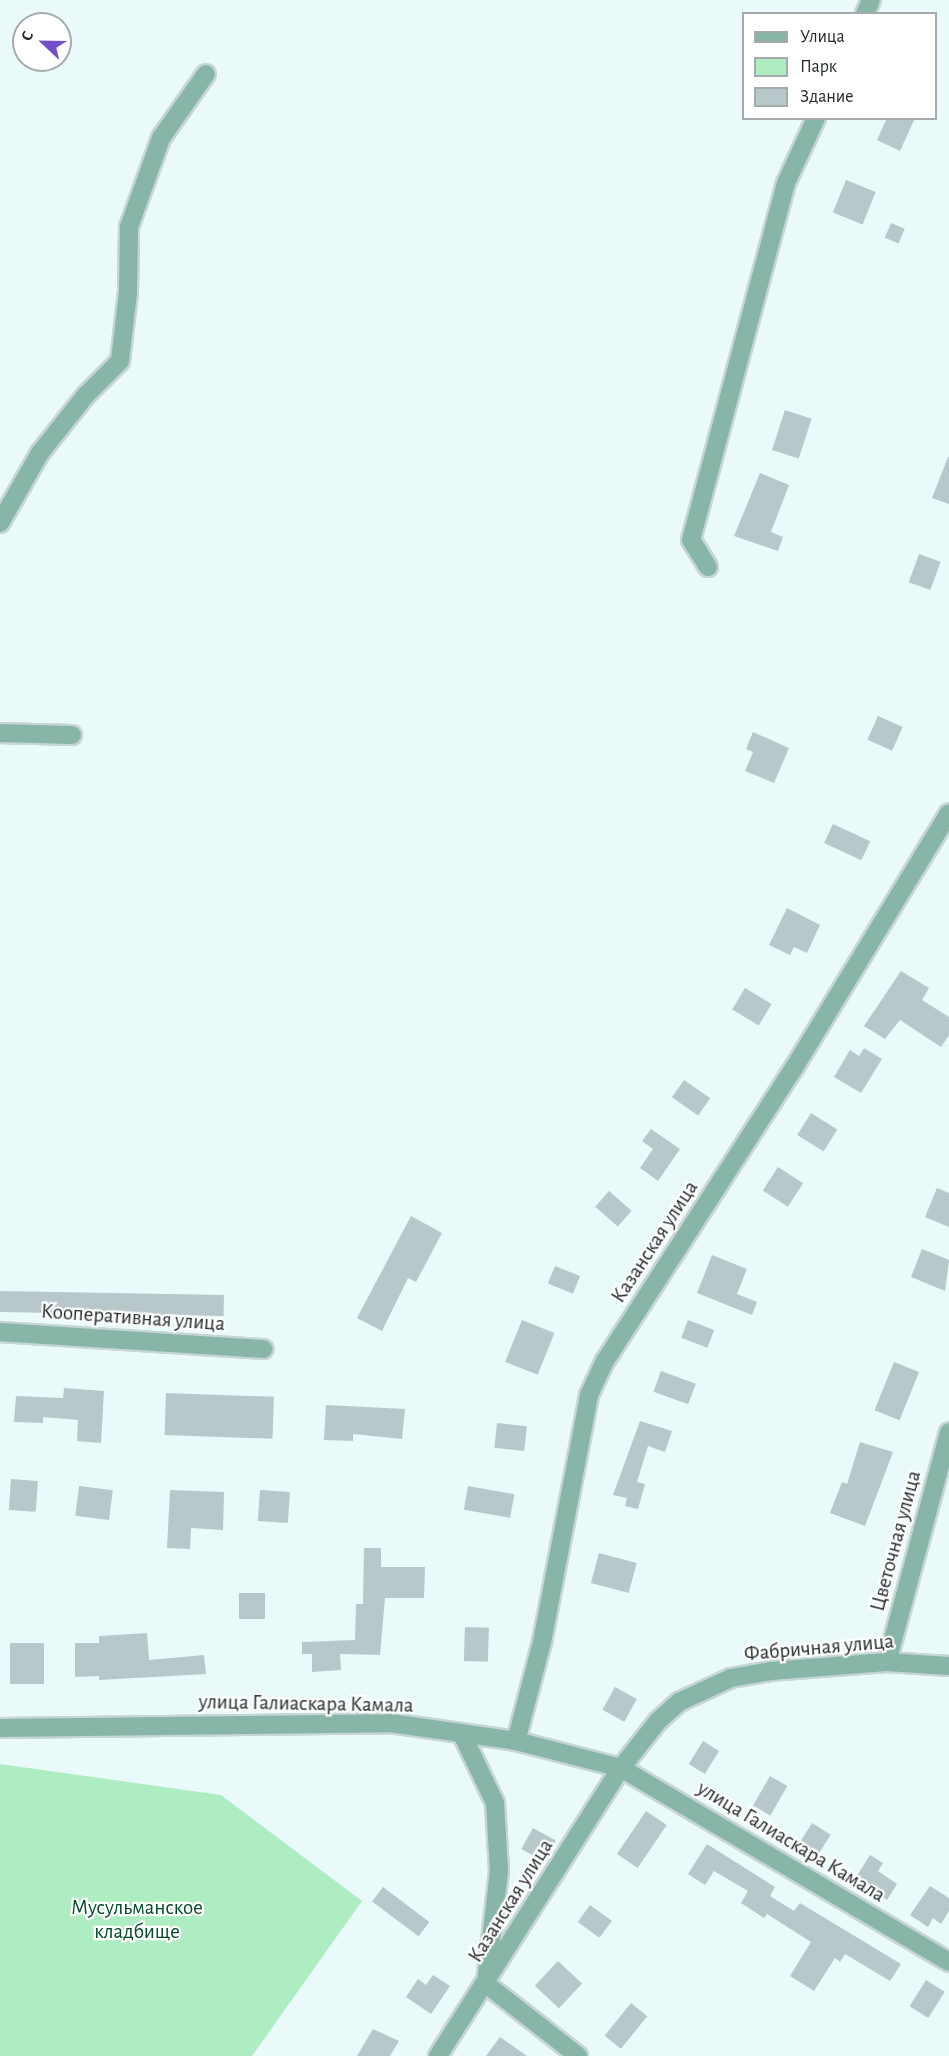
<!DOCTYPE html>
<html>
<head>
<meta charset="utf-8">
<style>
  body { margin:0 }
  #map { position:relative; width:949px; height:2056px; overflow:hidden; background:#eafafa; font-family:"Alegreya Sans",sans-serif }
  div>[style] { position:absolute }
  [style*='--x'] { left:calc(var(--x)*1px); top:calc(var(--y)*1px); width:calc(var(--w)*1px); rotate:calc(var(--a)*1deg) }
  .green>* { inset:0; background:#aeedc1 }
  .building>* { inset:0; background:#b8c7ca; transform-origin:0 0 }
  .roads { filter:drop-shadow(2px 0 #c6d5d5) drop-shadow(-2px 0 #c6d5d5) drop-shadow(0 2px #c6d5d5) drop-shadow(0 -2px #c6d5d5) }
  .minor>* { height:18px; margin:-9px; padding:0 9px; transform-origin:9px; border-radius:9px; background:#87b5a7 }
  span { translate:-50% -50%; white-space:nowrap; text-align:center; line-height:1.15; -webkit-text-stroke:4.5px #fff; paint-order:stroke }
  .street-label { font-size:21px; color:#242a2a }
  .park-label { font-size:21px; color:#024926 }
  .legend { position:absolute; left:742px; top:12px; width:195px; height:108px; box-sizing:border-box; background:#fff; border:2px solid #a7aaaa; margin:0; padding:8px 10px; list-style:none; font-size:18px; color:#242a2a }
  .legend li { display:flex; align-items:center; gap:12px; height:30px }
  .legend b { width:30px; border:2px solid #a7aaaa }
  .north { position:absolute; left:12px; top:12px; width:60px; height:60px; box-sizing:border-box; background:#fff; border:2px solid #a7aaaa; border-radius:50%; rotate:292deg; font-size:16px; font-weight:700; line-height:24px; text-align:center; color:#242a2a }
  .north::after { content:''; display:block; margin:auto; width:21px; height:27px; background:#7350c9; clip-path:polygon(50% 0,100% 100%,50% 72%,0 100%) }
</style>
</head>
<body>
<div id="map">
  <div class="green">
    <i style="clip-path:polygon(0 1764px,221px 1795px,362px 1901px,252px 2056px,0 2056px)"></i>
  </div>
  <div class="building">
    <i style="clip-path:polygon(887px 118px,915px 118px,900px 151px,877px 140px)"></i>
    <i style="left:846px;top:180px;width:32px;height:35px;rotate:22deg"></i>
    <i style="left:891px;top:223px;width:15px;height:16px;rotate:23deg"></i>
    <i style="left:785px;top:410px;width:28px;height:42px;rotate:18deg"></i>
    <i style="clip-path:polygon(948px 457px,949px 457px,949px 504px,932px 498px)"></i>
    <i style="clip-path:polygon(760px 473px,789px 485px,771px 532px,783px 537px,778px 551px,734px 536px)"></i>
    <i style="left:919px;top:554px;width:23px;height:30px;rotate:20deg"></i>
    <i style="left:878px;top:716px;width:27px;height:26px;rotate:24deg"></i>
    <i style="clip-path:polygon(753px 732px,789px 748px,774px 783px,745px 771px,753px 752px,746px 749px)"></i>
    <i style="left:833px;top:824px;width:41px;height:21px;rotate:25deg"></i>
    <i style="clip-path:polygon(787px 908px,820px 925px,807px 953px,794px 947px,790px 955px,769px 945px)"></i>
    <i style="clip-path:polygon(901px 971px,929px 988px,922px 1000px,949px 1017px,949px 1035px,941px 1047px,900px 1020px,885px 1039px,864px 1026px)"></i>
    <i style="left:745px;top:988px;width:31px;height:25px;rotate:31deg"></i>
    <i style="clip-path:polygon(864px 1048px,882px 1059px,861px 1093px,834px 1077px,850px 1050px,859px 1056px)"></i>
    <i style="left:684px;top:1080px;width:32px;height:21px;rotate:35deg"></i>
    <i style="left:811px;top:1113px;width:31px;height:26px;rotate:32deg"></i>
    <i style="clip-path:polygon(651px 1129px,680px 1149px,658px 1181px,640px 1168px,653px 1149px,642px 1141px)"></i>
    <i style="left:778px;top:1167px;width:30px;height:28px;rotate:33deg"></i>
    <i style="clip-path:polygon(937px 1188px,949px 1193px,949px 1227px,925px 1217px)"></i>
    <i style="left:609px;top:1191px;width:30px;height:21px;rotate:41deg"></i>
    <i style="clip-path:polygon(411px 1216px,442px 1233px,416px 1282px,408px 1278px,382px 1331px,357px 1318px)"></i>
    <i style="clip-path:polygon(922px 1249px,949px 1260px,945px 1291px,911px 1277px)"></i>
    <i style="clip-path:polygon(712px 1255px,747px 1269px,737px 1294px,757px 1302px,752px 1315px,697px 1293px)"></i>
    <i style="left:555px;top:1266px;width:27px;height:19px;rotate:22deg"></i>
    <i style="left:0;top:1291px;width:224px;height:21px;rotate:1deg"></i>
    <i style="left:522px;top:1320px;width:35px;height:45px;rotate:22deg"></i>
    <i style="left:688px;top:1320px;width:28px;height:19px;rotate:21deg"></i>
    <i style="left:894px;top:1362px;width:27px;height:52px;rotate:22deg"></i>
    <i style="left:661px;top:1371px;width:37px;height:22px;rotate:20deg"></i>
    <i style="clip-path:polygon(64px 1388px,104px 1391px,101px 1443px,77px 1441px,78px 1420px,43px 1417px,43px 1423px,14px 1422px,16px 1396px,63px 1398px)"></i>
    <i style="left:166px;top:1393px;width:108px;height:42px;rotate:2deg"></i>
    <i style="clip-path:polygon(326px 1405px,405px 1409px,402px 1439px,353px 1434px,353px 1441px,324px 1440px)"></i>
    <i style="clip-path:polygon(640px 1421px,672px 1431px,665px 1452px,648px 1446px,637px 1482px,645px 1484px,638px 1509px,625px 1506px,627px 1498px,613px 1495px)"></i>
    <i style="left:497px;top:1423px;width:30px;height:25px;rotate:6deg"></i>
    <i style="clip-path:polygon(860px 1442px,893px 1452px,865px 1526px,830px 1513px,842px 1482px,847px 1484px)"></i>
    <i style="left:11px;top:1479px;width:27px;height:31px;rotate:4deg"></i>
    <i style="left:79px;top:1486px;width:34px;height:30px;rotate:7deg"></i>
    <i style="left:468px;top:1486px;width:47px;height:24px;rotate:10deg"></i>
    <i style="clip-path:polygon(170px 1490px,224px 1492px,223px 1530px,191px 1528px,190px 1549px,167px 1548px)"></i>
    <i style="left:260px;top:1490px;width:30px;height:31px;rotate:4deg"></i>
    <i style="clip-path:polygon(364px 1548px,381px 1548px,381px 1567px,425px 1567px,424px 1598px,385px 1598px,380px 1655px,340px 1654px,341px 1670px,312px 1672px,312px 1654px,302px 1654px,302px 1642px,355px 1640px,356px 1604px,363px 1604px)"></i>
    <i style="left:599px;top:1553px;width:39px;height:31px;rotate:15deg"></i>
    <i style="left:265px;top:1593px;width:26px;height:26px;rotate:90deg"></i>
    <i style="left:465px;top:1627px;width:24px;height:34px;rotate:2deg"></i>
    <i style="clip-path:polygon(147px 1633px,149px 1660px,204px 1655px,206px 1674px,99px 1680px,99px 1676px,75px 1677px,75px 1643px,99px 1643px,99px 1636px)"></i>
    <i style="left:10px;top:1643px;width:34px;height:41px"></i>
    <i style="left:615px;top:1687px;width:25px;height:26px;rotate:29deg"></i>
    <i style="left:703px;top:1741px;width:19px;height:27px;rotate:32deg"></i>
    <i style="left:770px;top:1776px;width:20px;height:34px;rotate:30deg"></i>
    <i style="left:646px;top:1811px;width:25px;height:52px;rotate:34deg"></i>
    <i style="left:812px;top:1823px;width:22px;height:24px;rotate:32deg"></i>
    <i style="left:533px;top:1828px;width:26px;height:24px;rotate:29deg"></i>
    <i style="clip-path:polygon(707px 1844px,775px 1887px,770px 1896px,794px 1911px,800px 1903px,901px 1964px,890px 1981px,845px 1954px,840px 1962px,835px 1958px,814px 1991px,790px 1976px,811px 1942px,767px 1914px,764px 1918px,741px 1903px,748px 1891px,714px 1871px,705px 1885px,688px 1874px)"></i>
    <i style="clip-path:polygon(870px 1855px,883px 1863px,878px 1871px,897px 1884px,887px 1900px,855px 1879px)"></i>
    <i style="clip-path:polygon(930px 1886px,949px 1898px,949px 1911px,941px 1924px,933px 1918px,928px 1927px,910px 1915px)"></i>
    <i style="left:383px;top:1887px;width:58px;height:18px;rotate:37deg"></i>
    <i style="left:590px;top:1905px;width:27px;height:21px;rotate:36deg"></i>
    <i style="left:558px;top:1961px;width:33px;height:34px;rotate:43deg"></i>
    <i style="clip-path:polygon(433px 1975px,450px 1986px,431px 2014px,406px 1997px,418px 1979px,426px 1985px)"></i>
    <i style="left:926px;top:1980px;width:22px;height:31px;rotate:32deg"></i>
    <i style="left:631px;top:2003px;width:21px;height:42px;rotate:39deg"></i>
    <i style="clip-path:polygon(373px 2029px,399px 2041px,390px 2056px,357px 2056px)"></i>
    <i style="clip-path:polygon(500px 2037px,527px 2056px,486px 2056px)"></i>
  </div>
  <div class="roads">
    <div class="minor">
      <i style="--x:865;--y:14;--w:15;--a:-67"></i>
      <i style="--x:0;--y:523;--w:81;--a:-60.3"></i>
      <i style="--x:40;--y:453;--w:74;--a:-51.6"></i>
      <i style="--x:86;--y:395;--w:48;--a:-45"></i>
      <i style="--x:120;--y:361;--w:69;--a:-83.4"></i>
      <i style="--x:128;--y:292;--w:65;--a:-89.1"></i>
      <i style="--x:129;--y:227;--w:95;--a:-70.2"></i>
      <i style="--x:161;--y:138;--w:78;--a:-54.9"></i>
      <i style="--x:708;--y:567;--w:32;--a:-122"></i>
      <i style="--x:691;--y:540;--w:369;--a:-75.1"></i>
      <i style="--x:786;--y:183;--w:72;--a:-65.2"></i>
      <i style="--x:0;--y:733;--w:72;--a:1.6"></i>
      <i style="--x:0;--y:1332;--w:264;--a:3.7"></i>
      <i style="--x:887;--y:1662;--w:238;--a:-74.9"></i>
      <i style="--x:0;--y:1728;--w:390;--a:-0.7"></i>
      <i style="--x:390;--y:1723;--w:127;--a:8.1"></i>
      <i style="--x:516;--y:1741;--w:108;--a:14.4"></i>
      <i style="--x:621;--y:1768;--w:381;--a:30.6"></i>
      <i style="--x:462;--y:1734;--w:76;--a:64.4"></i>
      <i style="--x:495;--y:1803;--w:68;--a:86.6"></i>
      <i style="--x:499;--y:1871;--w:114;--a:96.6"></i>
      <i style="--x:486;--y:1984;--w:117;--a:38"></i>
      <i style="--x:516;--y:1741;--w:102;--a:-75.3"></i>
      <i style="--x:542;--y:1642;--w:251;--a:-79.2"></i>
      <i style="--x:589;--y:1395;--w:38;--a:-65"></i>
      <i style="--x:605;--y:1361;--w:349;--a:-57.2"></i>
      <i style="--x:794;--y:1068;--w:298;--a:-58.7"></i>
      <i style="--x:438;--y:2056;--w:341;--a:-57.6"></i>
      <i style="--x:621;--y:1768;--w:60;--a:-51.8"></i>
      <i style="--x:658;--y:1721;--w:28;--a:-42"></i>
      <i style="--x:679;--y:1702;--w:57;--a:-24.8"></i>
      <i style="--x:731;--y:1678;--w:40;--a:-10"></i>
      <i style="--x:770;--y:1671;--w:117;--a:-4.4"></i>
      <i style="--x:887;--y:1662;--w:62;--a:3.7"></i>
    </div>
  </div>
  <div class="street-label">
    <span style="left:655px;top:1242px;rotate:-57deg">Казанская улица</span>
    <span style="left:133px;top:1318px;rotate:4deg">Кооперативная улица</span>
    <span style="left:896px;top:1541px;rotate:-75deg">Цветочная улица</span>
    <span style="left:819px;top:1648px;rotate:-5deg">Фабричная улица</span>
    <span style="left:306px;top:1704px;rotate:1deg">улица Галиаскара Камала</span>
    <span style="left:791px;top:1842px;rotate:31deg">улица Галиаскара Камала</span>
    <span style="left:511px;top:1901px;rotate:-58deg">Казанская улица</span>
  </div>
  <div class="park-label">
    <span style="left:137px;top:1920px">Мусульманское<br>кладбище</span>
  </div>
  <ul class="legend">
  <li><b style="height:8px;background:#87b5a7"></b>Улица</li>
  <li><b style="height:16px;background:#aeedc1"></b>Парк</li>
  <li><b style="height:16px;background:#b8c7ca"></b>Здание</li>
  </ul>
  <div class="north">С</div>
</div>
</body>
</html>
